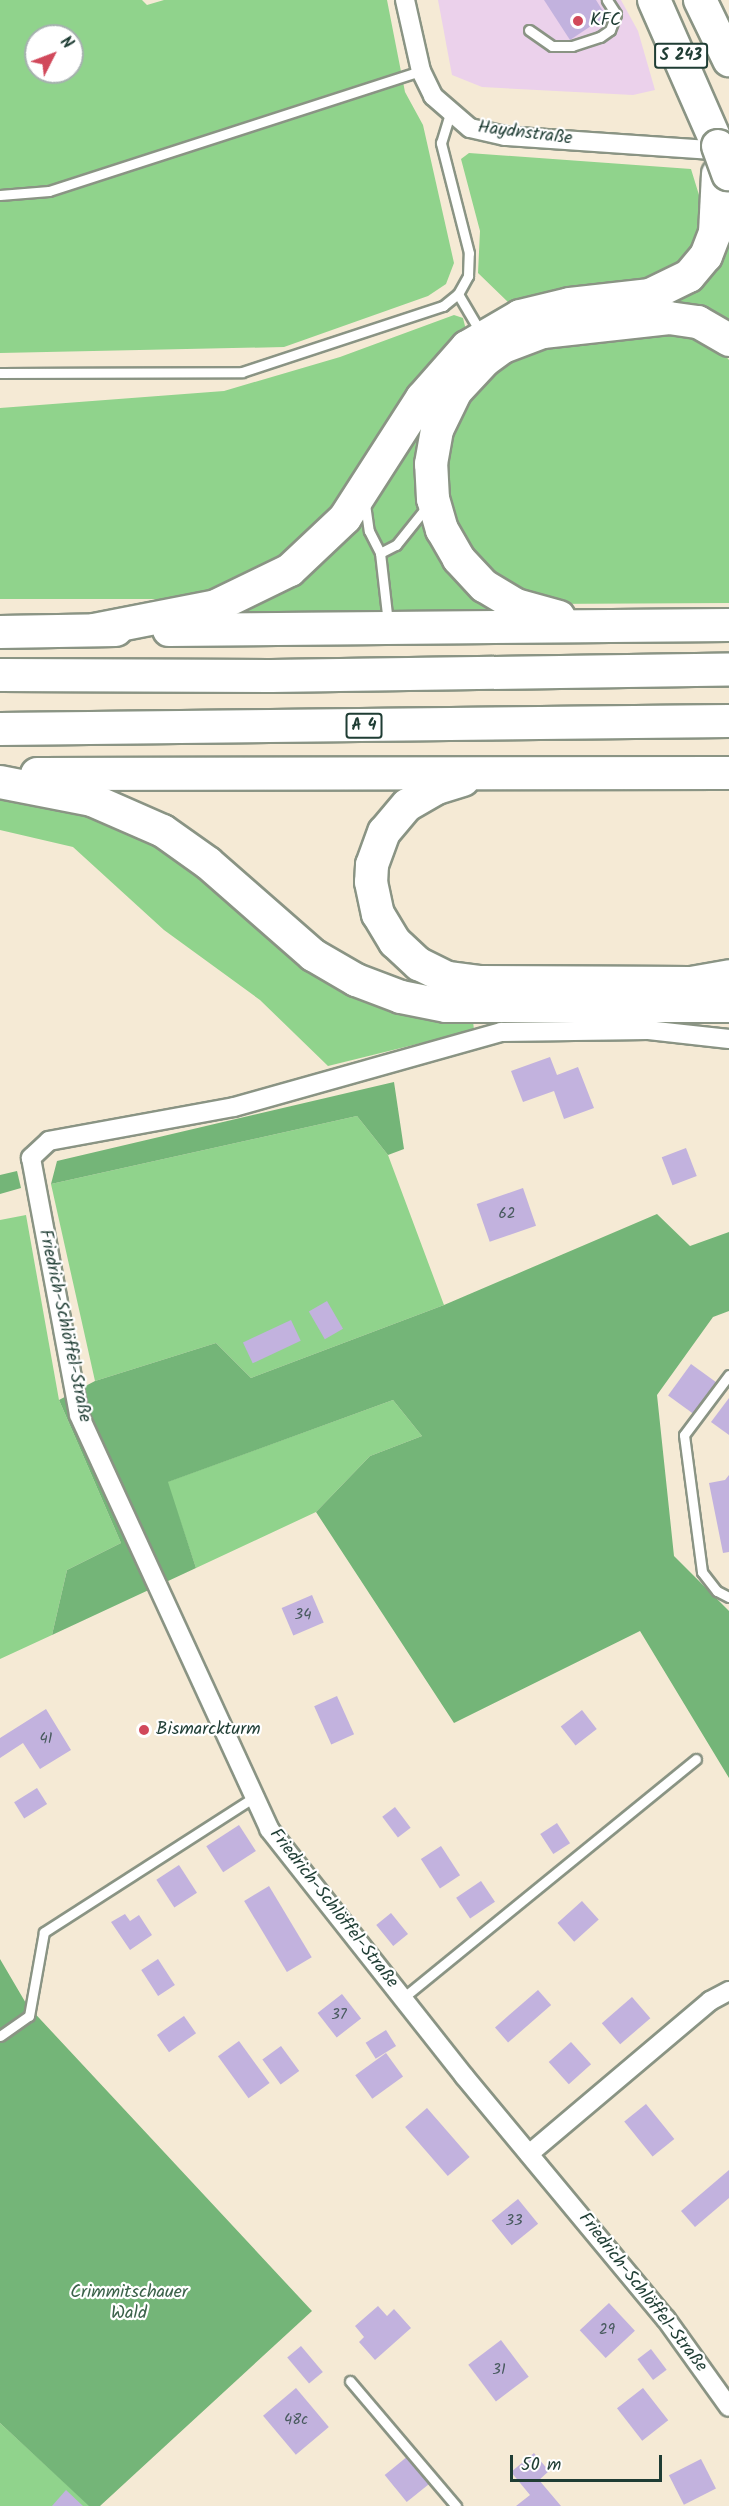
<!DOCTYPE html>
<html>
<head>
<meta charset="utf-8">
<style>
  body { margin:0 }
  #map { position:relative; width:729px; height:2506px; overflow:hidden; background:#f5ead5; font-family:Kalam,sans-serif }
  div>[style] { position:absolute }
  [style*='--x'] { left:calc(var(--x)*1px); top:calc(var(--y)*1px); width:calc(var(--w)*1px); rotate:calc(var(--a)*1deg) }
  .built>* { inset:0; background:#ebd1eb }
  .green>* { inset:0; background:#90d38c }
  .forest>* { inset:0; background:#74b578 }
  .building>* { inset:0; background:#c2b2de; transform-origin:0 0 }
  .roads { filter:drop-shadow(2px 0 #8a9484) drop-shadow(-2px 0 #8a9484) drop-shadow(0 2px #8a9484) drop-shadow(0 -2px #8a9484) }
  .lane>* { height:9px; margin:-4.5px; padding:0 4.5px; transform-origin:4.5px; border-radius:4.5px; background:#fff }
  .street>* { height:18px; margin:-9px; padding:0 9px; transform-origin:9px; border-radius:9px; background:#fff }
  .highway>* { height:32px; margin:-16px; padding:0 16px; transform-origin:16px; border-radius:16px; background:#fff }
  .bridges { filter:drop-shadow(2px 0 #8a9484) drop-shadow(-2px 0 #8a9484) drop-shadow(0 2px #8a9484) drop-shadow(0 -2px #8a9484) }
  .highway-bridge>* { height:32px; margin:-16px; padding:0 16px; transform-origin:16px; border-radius:16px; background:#fff }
  .dots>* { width:16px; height:16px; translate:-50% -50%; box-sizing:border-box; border:3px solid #fff; border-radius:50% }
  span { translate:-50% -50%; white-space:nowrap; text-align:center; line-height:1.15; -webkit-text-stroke:4.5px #fff; paint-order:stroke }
  .number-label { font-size:15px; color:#485a5e }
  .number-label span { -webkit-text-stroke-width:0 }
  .shield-label span { padding:2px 4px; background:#fff; border:2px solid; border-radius:4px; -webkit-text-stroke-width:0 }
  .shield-label { font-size:16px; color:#1f3d34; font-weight:700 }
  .poi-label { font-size:18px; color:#1f3d34 }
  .left { translate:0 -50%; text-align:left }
  .street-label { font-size:18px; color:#1f3d34 }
  .park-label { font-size:18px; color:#3b624a }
  .north { position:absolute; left:24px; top:24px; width:60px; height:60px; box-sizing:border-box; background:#fff; border:2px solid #a5b1ae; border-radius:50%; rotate:48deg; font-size:16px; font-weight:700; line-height:24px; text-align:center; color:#1f3d34 }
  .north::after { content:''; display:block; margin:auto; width:21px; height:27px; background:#d1495b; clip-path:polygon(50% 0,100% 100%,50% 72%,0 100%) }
  .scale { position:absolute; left:510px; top:2455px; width:152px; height:27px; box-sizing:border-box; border:3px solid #1f3d34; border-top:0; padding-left:8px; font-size:18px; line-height:21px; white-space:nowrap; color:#1f3d34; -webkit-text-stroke:4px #fff; paint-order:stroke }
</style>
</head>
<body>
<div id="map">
  <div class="built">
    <i style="clip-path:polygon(438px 0,621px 0,638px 31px,655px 90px,633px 95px,482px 87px,452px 75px)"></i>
  </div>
  <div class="green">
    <i style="clip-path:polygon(evenodd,0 0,142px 0,147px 5px,164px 0,387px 0,405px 92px,423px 125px,454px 263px,446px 284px,428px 296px,284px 347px,0 353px,0 0,36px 36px,72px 36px,72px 72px,36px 72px,36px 36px)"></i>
    <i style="clip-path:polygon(469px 153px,691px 169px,703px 208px,696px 238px,682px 260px,660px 277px,565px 288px,509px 303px,478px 273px,480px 231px,461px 159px)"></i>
    <i style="clip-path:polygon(729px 234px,729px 326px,653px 307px)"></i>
    <i style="clip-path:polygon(454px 315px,463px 318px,466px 330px,446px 346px,407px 392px,360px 474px,317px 530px,276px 565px,216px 599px,0 599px,0 408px,224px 391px,340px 357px)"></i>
    <i style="clip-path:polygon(662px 329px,714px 342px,729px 360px,729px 603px,540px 604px,471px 559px,440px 486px,459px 406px,479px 379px,516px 354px,556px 341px)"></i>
    <i style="clip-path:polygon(421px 422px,425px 423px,417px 491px,430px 540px,505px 610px,505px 619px,234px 622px,231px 613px)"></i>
    <i style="clip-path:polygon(0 797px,74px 807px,139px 831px,199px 873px,312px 973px,394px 1011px,473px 1021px,474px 1030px,328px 1066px,260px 1000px,164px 930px,73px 847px,0 830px)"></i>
    <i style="clip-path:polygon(357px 1116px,388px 1155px,444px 1305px,251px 1378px,216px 1343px,95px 1381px,51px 1184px)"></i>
    <i style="clip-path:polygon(26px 1215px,59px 1400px,121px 1543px,67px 1570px,52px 1635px,0 1659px,0 1220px)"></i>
    <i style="clip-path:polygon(393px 1400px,422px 1436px,370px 1456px,316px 1512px,196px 1568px,167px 1482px)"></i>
    <i style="clip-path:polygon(0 2423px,90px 2506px,0 2506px)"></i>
  </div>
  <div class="forest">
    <i style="clip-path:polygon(394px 1082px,404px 1149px,388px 1155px,357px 1116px,51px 1184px,57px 1161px)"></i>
    <i style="clip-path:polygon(17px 1171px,21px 1188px,0 1194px,0 1175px)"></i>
    <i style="clip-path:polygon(657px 1214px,690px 1246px,729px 1232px,729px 1311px,713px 1317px,657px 1395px,674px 1556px,729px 1611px,729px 1778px,640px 1631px,454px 1723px,316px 1512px,370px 1456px,422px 1436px,393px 1400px,168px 1482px,196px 1568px,52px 1635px,67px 1570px,121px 1543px,59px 1400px,95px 1381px,216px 1343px,251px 1378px,444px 1305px)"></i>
    <i style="clip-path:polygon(0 1959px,27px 2005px,312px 2311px,100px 2506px,89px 2506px,0 2423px)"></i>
  </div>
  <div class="building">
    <i style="clip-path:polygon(544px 0,596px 0,606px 16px,570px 40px)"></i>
    <i style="clip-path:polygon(550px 1057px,557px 1075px,578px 1067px,594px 1108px,564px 1119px,554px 1091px,523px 1102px,511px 1071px)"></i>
    <i style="left:686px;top:1148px;width:30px;height:26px;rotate:69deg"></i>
    <i style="left:523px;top:1188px;width:40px;height:49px;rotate:71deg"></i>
    <i style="left:327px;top:1301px;width:32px;height:21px;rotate:60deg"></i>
    <i style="left:291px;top:1320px;width:23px;height:53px;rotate:65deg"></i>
    <i style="left:691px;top:1364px;width:32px;height:39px;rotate:36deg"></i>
    <i style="clip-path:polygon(729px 1398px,729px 1435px,711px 1422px)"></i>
    <i style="clip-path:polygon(729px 1475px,729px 1552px,723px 1553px,709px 1483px,725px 1480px)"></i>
    <i style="left:312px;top:1595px;width:30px;height:33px;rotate:67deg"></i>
    <i style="left:337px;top:1696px;width:42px;height:25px;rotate:66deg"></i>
    <i style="clip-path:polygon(46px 1709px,71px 1750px,40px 1769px,23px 1743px,0 1758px,0 1738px)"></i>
    <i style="left:582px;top:1710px;width:24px;height:27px;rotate:52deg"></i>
    <i style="left:37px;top:1788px;width:19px;height:27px;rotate:58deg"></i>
    <i style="left:395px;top:1807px;width:26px;height:16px;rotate:53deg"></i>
    <i style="left:557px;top:1823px;width:24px;height:20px;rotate:57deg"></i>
    <i style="left:239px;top:1825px;width:31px;height:39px;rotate:57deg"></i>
    <i style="left:441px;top:1846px;width:35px;height:24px;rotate:57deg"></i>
    <i style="left:179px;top:1865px;width:33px;height:27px;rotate:57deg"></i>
    <i style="left:481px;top:1881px;width:25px;height:30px;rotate:56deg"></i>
    <i style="left:269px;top:1886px;width:83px;height:29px;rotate:59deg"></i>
    <i style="left:582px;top:1901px;width:25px;height:33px;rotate:48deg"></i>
    <i style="left:391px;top:1913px;width:27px;height:19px;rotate:51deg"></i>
    <i style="clip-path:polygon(125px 1914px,130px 1921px,139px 1915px,152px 1935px,130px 1950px,111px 1922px)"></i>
    <i style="left:158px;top:1959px;width:31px;height:20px;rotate:57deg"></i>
    <i style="left:538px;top:1990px;width:20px;height:57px;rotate:49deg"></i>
    <i style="left:342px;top:1994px;width:31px;height:31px;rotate:52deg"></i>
    <i style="left:632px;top:1997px;width:28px;height:40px;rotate:49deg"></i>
    <i style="left:184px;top:2016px;width:21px;height:33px;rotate:55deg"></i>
    <i style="left:386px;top:2030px;width:19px;height:24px;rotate:58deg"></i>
    <i style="left:239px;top:2041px;width:52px;height:26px;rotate:54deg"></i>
    <i style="left:571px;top:2042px;width:30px;height:30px;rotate:48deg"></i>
    <i style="left:281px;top:2046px;width:31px;height:23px;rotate:54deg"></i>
    <i style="left:386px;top:2053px;width:29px;height:38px;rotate:54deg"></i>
    <i style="left:646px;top:2104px;width:45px;height:28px;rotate:51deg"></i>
    <i style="left:427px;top:2108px;width:65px;height:29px;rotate:49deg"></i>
    <i style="clip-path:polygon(729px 2170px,729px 2198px,695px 2227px,681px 2211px)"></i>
    <i style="left:518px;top:2199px;width:32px;height:34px;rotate:51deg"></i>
    <i style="left:609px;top:2303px;width:38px;height:40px;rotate:47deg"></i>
    <i style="clip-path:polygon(378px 2306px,387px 2316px,394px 2309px,411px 2328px,375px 2360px,359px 2342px,364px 2337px,355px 2326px)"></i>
    <i style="left:501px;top:2340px;width:46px;height:41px;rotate:53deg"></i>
    <i style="left:301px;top:2346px;width:34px;height:18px;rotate:50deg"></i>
    <i style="left:651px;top:2349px;width:26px;height:17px;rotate:53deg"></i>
    <i style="left:296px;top:2388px;width:51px;height:43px;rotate:50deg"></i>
    <i style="left:643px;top:2388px;width:41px;height:33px;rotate:52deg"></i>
    <i style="clip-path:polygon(534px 2453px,549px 2471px,539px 2480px,561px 2506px,516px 2506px,530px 2495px,511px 2472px)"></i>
    <i style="left:408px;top:2456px;width:35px;height:30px;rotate:51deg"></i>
    <i style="left:701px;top:2459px;width:33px;height:36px;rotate:63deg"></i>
    <i style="clip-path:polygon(66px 2490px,83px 2506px,52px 2506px)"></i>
  </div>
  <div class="roads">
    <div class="lane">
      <i style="--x:529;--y:30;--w:28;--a:35"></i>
      <i style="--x:552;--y:46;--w:20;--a:0"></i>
      <i style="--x:572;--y:46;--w:29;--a:-18"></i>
      <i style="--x:600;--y:37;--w:12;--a:-35"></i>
      <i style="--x:610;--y:30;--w:17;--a:-69"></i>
      <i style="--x:616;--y:14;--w:17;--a:-123"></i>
      <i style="--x:0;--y:195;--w:49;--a:-4.7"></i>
      <i style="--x:49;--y:191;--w:391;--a:-17.9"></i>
      <i style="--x:458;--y:294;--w:45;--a:59.5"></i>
      <i style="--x:0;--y:373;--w:242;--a:-0.2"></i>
      <i style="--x:242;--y:372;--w:212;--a:-18.2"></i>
      <i style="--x:443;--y:306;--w:19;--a:-39"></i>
      <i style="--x:458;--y:294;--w:21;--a:-61"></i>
      <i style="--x:468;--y:276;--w:23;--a:-88"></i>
      <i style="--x:469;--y:253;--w:114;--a:-104.3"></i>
      <i style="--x:441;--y:143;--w:30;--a:-73"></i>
      <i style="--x:365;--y:504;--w:27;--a:82"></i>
      <i style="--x:369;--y:531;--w:25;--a:63"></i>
      <i style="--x:388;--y:623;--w:70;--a:-96.5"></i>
      <i style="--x:380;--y:553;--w:18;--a:-27"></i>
      <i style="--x:396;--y:545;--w:51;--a:-51.3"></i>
      <i style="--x:729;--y:1375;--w:75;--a:126.9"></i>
      <i style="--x:684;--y:1435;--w:138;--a:82.5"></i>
      <i style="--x:702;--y:1572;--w:24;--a:52"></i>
      <i style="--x:717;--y:1591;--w:13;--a:27"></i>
      <i style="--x:403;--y:1998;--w:378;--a:-39.2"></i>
      <i style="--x:0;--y:2036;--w:35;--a:-35"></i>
      <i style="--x:29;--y:2016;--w:85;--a:-79.9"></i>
      <i style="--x:44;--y:1932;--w:250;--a:-32.7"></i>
      <i style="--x:350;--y:2381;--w:164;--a:49.7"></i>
    </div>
    <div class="street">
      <i style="--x:405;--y:0;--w:73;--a:77.3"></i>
      <i style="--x:421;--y:71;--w:28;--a:64"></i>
      <i style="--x:433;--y:96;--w:49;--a:40.9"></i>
      <i style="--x:470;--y:128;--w:36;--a:13"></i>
      <i style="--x:505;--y:136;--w:221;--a:3.9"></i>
      <i style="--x:729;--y:1039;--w:81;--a:-173.7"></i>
      <i style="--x:648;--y:1030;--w:147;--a:179.2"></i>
      <i style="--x:501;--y:1032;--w:277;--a:164.3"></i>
      <i style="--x:234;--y:1107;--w:188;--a:169.6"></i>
      <i style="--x:49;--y:1141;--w:25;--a:137"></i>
      <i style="--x:31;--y:1158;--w:261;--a:79.4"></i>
      <i style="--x:79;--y:1415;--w:456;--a:65.3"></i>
      <i style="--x:269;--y:1829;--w:315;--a:51.7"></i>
      <i style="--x:464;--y:2076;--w:316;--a:50.3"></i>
      <i style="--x:666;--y:2319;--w:108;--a:54.4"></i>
      <i style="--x:529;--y:2154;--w:237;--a:-40.2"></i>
      <i style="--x:710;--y:2001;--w:21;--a:-28"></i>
    </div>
    <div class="highway">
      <i style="--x:654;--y:0;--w:159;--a:66.3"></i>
      <i style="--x:700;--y:0;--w:67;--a:64.2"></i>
      <i style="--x:559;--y:617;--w:45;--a:-164.4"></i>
      <i style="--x:516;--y:605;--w:37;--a:-149"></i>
      <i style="--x:484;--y:586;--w:37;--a:-133"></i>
      <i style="--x:459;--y:559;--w:34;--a:-120"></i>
      <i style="--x:442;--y:530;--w:32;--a:-106"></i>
      <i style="--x:433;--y:499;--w:35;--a:-93"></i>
      <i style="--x:431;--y:464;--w:35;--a:-80"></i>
      <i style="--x:437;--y:430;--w:43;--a:-64"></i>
      <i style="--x:456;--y:391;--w:42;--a:-46.9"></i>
      <i style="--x:485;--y:360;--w:22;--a:-36"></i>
      <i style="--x:503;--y:347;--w:43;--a:-20.6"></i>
      <i style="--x:543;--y:332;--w:127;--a:-6.3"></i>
      <i style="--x:669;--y:318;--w:29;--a:8"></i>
      <i style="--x:698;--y:322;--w:36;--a:30"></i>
      <i style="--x:94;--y:630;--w:124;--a:-11.1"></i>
      <i style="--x:216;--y:606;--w:82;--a:-25.9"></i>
      <i style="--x:290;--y:570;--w:76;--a:-43.4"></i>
      <i style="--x:345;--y:518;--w:143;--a:-57.3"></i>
      <i style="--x:422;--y:398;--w:68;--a:-48.6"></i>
      <i style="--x:467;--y:347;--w:61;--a:-30.3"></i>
      <i style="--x:520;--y:316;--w:51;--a:-13.5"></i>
      <i style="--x:570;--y:304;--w:81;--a:-6.4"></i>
      <i style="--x:650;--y:295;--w:43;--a:-26"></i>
      <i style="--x:689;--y:276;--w:26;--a:-50"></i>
      <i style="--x:706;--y:256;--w:25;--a:-69"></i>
      <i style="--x:715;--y:233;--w:59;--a:-87.1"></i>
      <i style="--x:169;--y:630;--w:560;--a:-0.51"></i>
      <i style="--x:0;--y:632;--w:116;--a:-1"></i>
      <i style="--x:0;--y:675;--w:271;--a:0.2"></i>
      <i style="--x:271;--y:676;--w:458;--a:-0.8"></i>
      <i style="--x:0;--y:729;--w:729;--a:-0.63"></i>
      <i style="--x:37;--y:774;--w:692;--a:-0.08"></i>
      <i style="--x:463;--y:780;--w:27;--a:163"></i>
      <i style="--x:437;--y:788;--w:34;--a:150"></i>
      <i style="--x:407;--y:805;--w:35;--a:130"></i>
      <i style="--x:384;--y:832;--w:35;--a:110"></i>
      <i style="--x:372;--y:865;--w:17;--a:93"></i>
      <i style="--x:371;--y:882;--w:33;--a:78"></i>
      <i style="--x:378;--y:914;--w:33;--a:59"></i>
      <i style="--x:395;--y:942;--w:33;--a:43"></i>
      <i style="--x:419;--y:964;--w:32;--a:26"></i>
      <i style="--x:448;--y:978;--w:33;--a:7"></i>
      <i style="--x:481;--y:982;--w:210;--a:0.3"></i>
      <i style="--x:691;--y:983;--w:39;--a:-10"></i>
      <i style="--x:0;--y:782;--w:94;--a:11.1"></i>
      <i style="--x:92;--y:800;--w:77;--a:23.6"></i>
      <i style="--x:163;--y:831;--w:55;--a:35.4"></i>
      <i style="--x:208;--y:863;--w:140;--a:41.2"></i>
      <i style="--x:313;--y:955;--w:50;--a:30.2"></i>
      <i style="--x:356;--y:980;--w:48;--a:20.7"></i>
      <i style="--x:401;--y:997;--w:46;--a:11.3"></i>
      <i style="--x:446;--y:1006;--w:283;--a:0"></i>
    </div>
  </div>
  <div class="bridges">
    <div class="highway-bridge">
      <i style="--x:718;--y:146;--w:30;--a:70"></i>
    </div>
  </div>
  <div class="dots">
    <i style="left:578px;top:21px;background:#d1495b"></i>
    <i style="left:144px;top:1730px;background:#d1495b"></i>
  </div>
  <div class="number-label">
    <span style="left:507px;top:1215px">62</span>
    <span style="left:303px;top:1616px">34</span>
    <span style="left:46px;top:1740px">41</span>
    <span style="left:339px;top:2016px">37</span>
    <span style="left:514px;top:2222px">33</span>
    <span style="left:607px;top:2331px">29</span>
    <span style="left:499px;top:2371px">31</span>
    <span style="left:296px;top:2421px">48c</span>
  </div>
  <div class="shield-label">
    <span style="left:681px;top:56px">S 243</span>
    <span style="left:364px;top:726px">A 4</span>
  </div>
  <div class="poi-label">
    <span class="left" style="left:590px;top:21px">KFC</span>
    <span class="left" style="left:156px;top:1730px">Bismarckturm</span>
  </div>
  <div class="street-label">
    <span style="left:525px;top:134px;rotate:7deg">Haydnstraße</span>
    <span style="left:64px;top:1326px;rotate:78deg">Friedrich-Schlöffel-Straße</span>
    <span style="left:333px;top:1909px;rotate:52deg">Friedrich-Schlöffel-Straße</span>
    <span style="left:642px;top:2293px;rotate:52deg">Friedrich-Schlöffel-Straße</span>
  </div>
  <div class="park-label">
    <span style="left:129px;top:2304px">Crimmitschauer<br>Wald</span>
  </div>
  <div class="north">N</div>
  <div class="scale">50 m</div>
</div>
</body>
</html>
